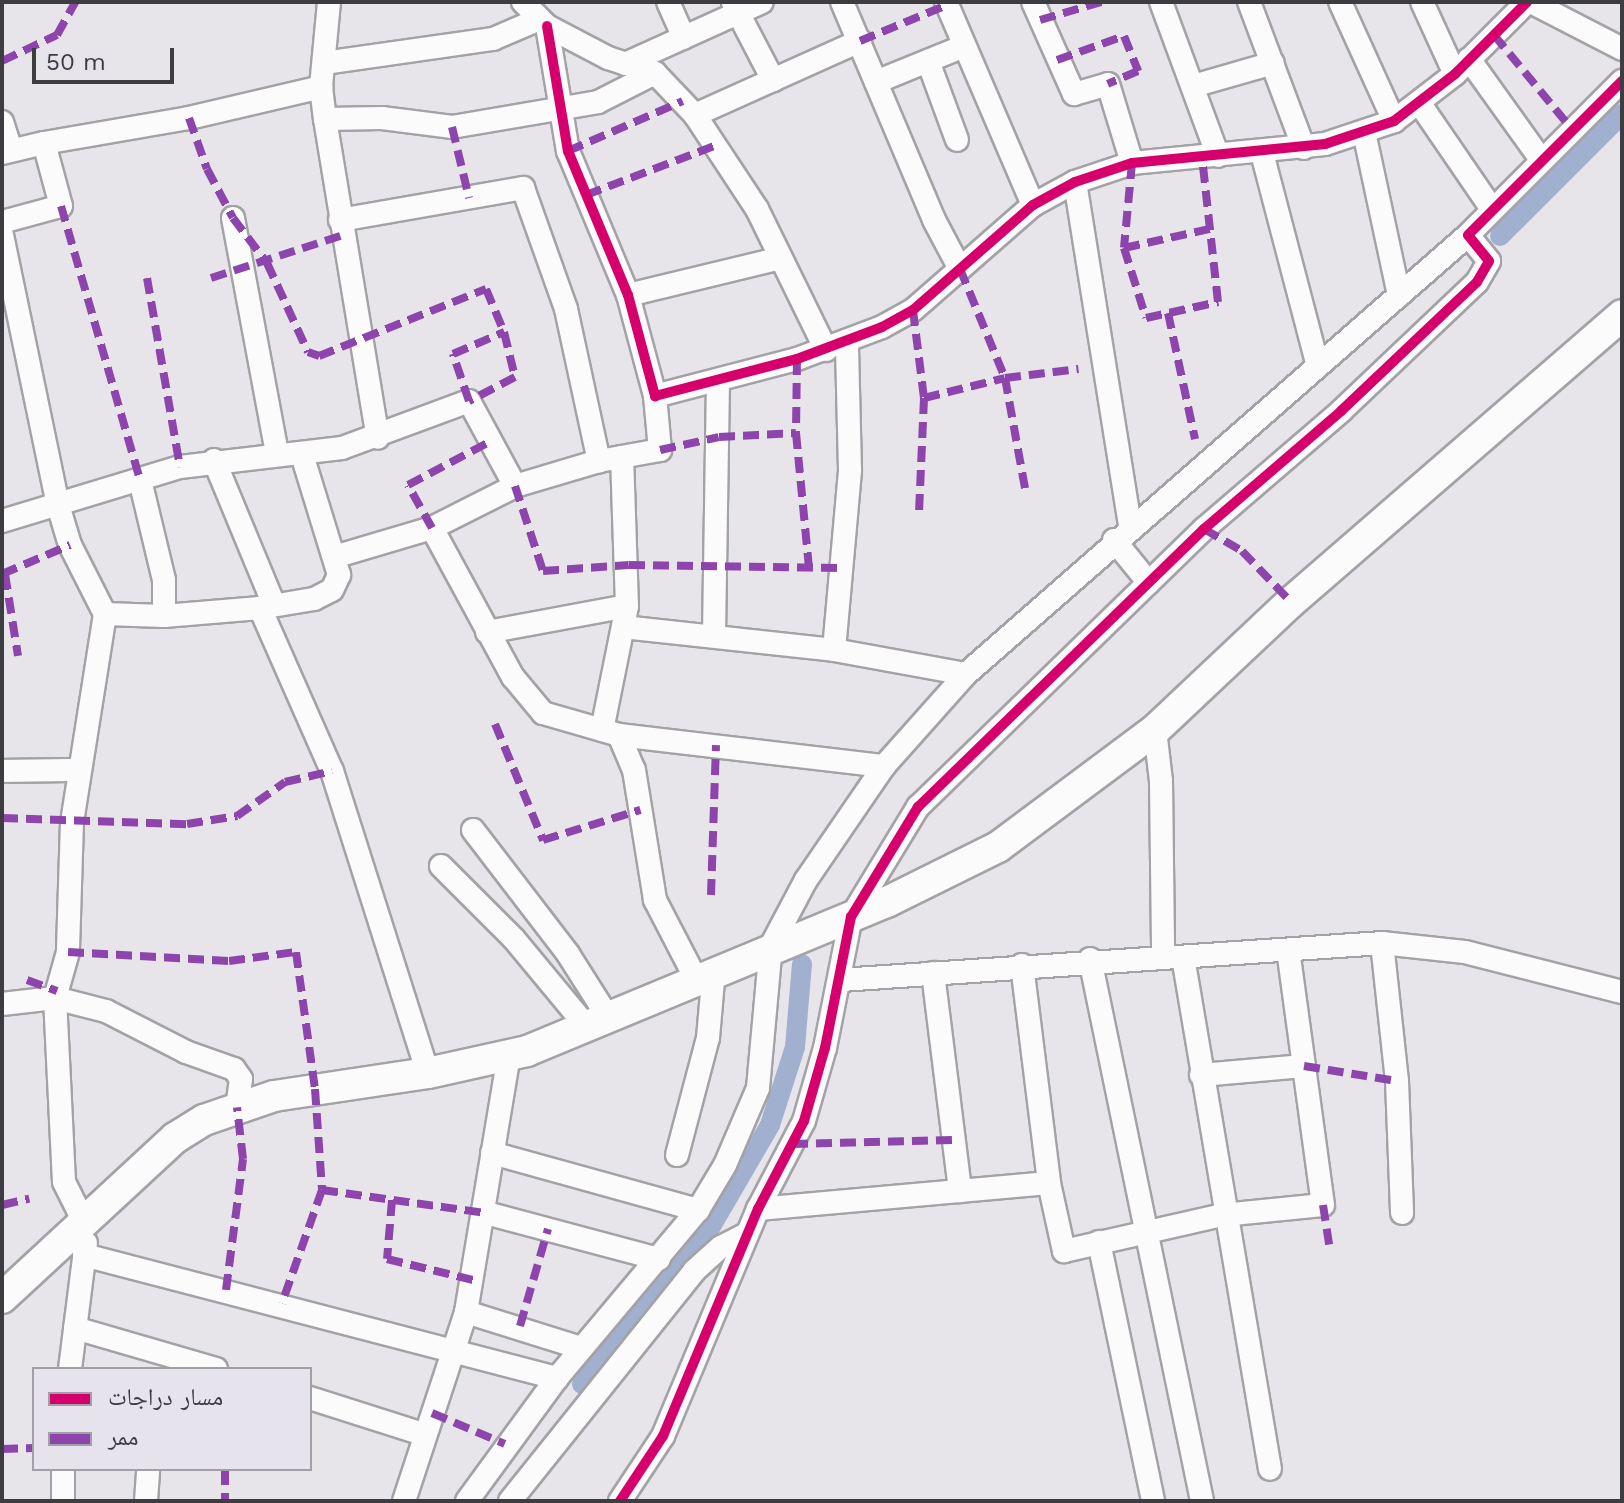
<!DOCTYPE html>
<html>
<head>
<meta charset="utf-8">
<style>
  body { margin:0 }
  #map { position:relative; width:1624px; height:1503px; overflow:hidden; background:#e7e5ea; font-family:"Work Sans","Noto Naskh Arabic",sans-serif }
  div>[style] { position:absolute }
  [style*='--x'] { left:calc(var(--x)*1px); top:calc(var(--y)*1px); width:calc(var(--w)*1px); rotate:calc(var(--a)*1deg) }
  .canal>* { height:20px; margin:-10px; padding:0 10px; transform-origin:10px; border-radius:10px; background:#a2b0d0 }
  .roads { filter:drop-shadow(2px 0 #a3a2a6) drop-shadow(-2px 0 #a3a2a6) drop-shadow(0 2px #a3a2a6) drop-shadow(0 -2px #a3a2a6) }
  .minor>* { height:22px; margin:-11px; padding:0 11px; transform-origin:11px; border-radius:11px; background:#fbfbfc }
  .secondary>* { height:30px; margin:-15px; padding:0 15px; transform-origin:15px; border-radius:15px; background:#fbfbfc }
  .quiet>* { height:8px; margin-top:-4px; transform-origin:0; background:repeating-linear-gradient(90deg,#8e44ad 0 16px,transparent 0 24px) }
  .cycleway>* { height:10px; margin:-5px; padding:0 5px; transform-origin:5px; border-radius:5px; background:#d6006c }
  span { translate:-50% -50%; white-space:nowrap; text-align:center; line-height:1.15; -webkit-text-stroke:6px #e6e3ec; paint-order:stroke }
  .frame { position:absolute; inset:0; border:4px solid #3d3c40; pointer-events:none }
  .legend { position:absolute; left:32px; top:1367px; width:280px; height:104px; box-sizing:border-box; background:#e6e3ec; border:2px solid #a2a0a7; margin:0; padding:10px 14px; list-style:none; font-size:24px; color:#3d3c40 }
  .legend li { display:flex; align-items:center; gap:16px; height:40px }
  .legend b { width:40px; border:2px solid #a2a0a7 }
  .scale { position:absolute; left:32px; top:48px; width:142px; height:36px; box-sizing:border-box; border:4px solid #3d3c40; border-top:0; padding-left:10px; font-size:24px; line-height:28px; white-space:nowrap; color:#3d3c40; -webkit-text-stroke:6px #e6e3ec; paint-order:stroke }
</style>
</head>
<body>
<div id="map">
  <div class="canal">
    <i style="--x:1500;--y:236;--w:173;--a:-45"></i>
    <i style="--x:582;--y:1384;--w:194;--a:-50.2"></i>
    <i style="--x:706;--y:1235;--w:127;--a:-59.8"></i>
    <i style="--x:770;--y:1125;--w:82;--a:-72.2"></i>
    <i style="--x:795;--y:1047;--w:83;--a:-85.2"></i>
  </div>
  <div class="roads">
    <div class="minor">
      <i style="--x:329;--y:2;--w:85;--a:95.4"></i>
      <i style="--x:321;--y:87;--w:32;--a:83"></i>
      <i style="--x:325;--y:119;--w:323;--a:80.6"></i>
      <i style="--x:523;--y:2;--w:34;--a:45"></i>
      <i style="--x:547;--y:26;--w:69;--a:27.7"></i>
      <i style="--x:608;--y:58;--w:49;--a:17.7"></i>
      <i style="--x:655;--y:73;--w:58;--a:46.4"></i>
      <i style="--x:695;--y:115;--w:113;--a:56.6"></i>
      <i style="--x:757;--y:209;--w:157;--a:63.9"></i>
      <i style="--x:668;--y:2;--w:39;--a:66"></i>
      <i style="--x:842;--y:2;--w:237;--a:67.1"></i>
      <i style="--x:934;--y:220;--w:55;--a:62"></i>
      <i style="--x:946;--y:2;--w:221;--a:66.8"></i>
      <i style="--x:1033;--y:2;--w:101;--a:66"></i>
      <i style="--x:1074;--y:94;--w:35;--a:-16"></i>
      <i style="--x:1108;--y:84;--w:83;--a:73.1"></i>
      <i style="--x:1161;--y:2;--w:164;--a:69.7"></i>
      <i style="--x:1249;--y:2;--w:156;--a:69.4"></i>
      <i style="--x:1340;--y:2;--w:131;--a:65.6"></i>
      <i style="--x:1422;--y:2;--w:79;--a:65.4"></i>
      <i style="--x:1531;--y:2;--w:102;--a:27.3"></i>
      <i style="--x:733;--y:3;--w:87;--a:62.5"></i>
      <i style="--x:547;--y:26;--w:127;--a:80.5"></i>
      <i style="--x:568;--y:151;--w:156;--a:67.4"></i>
      <i style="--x:628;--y:295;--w:105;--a:75"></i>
      <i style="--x:655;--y:396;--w:147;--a:-14.6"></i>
      <i style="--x:797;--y:359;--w:91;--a:-20.6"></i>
      <i style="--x:882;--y:327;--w:35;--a:-29"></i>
      <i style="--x:913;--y:310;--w:159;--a:-41.2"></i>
      <i style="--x:1033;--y:205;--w:48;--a:-28.7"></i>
      <i style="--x:1075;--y:182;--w:60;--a:-18.4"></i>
      <i style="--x:1132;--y:163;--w:194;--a:-5.6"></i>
      <i style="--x:1325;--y:144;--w:73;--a:-18.4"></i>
      <i style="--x:1394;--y:121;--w:77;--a:-37.6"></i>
      <i style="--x:1455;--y:74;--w:102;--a:-45"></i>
      <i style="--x:1469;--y:59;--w:122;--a:54.4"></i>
      <i style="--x:928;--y:61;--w:84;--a:69.8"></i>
      <i style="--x:324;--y:63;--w:171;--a:-8.1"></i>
      <i style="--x:493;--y:39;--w:51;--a:-23.1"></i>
      <i style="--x:625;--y:64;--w:150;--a:-24.3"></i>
      <i style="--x:876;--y:82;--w:95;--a:-22.2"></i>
      <i style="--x:1193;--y:86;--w:83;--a:-16"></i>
      <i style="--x:1420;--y:104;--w:127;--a:55.6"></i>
      <i style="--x:695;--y:115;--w:181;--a:-24.2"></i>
      <i style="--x:325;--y:119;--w:57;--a:-1"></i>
      <i style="--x:382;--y:118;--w:71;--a:7.3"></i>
      <i style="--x:452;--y:127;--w:148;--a:-9.7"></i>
      <i style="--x:598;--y:102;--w:64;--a:-27"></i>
      <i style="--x:2;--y:122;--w:28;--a:72"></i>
      <i style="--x:1364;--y:132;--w:167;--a:77.9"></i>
      <i style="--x:2;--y:153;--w:43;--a:-13.4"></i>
      <i style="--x:1262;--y:153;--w:220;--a:75.3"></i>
      <i style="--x:1075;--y:182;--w:349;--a:80.9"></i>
      <i style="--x:233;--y:218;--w:239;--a:79.4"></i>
      <i style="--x:340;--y:220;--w:186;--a:-9.9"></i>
      <i style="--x:523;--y:188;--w:128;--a:70.4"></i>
      <i style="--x:566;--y:309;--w:156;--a:77.8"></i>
      <i style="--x:2;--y:222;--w:61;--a:-15.2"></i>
      <i style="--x:61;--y:206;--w:65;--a:-105.1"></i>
      <i style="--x:44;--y:143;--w:147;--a:-9.8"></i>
      <i style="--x:189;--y:118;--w:136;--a:-13.2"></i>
      <i style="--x:2;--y:235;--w:276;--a:78.3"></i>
      <i style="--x:58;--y:505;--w:42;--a:73.3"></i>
      <i style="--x:70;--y:545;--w:77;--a:63.1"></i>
      <i style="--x:105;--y:614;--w:211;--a:99"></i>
      <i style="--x:72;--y:822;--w:130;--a:91.8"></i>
      <i style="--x:68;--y:952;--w:48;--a:105.8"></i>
      <i style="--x:55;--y:998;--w:184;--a:87.2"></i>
      <i style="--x:64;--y:1182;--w:42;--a:63.4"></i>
      <i style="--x:628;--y:295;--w:157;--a:-13.6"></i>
      <i style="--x:214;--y:460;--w:157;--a:67.5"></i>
      <i style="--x:140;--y:480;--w:103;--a:76.5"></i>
      <i style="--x:164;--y:580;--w:36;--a:90"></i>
      <i style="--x:2;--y:521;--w:186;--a:-16.9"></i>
      <i style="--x:180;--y:467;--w:163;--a:-6.7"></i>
      <i style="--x:342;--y:448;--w:135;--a:-20.3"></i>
      <i style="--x:469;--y:401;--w:97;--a:61.6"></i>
      <i style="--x:432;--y:528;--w:170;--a:61.5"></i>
      <i style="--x:513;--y:677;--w:47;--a:50.2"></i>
      <i style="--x:543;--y:713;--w:79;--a:16.1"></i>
      <i style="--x:619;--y:735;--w:267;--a:6.7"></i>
      <i style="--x:1114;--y:540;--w:55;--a:50.9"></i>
      <i style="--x:334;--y:557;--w:102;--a:-16.5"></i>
      <i style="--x:432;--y:528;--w:93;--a:-26.8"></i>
      <i style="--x:515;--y:486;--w:88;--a:-16.6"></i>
      <i style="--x:599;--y:461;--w:62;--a:-10.2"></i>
      <i style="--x:660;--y:450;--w:54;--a:-95.3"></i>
      <i style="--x:260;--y:608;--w:178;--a:66.2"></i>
      <i style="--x:332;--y:771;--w:317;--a:72.4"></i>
      <i style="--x:105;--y:614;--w:59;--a:1.9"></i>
      <i style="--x:164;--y:616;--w:96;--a:-4.8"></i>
      <i style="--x:260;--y:608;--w:55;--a:-9.5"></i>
      <i style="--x:314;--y:599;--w:20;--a:-27"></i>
      <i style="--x:332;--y:590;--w:17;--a:-65"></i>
      <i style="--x:339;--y:575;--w:126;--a:-107.1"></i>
      <i style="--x:623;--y:627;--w:212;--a:6.2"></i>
      <i style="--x:834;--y:650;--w:134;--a:10.3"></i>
      <i style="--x:487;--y:632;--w:142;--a:-10.5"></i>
      <i style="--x:714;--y:635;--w:254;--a:-89.1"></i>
      <i style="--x:834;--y:650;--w:181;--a:-84.9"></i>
      <i style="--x:850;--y:470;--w:127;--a:-91.4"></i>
      <i style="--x:602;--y:730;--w:126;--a:-78.6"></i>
      <i style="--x:627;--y:606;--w:149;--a:-91.9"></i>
      <i style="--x:1155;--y:730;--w:51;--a:83.3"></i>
      <i style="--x:1161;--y:781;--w:175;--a:89.3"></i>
      <i style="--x:619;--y:735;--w:38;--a:67"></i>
      <i style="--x:634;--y:770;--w:132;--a:80.8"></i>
      <i style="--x:655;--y:900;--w:89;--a:62.6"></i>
      <i style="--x:2;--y:771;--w:76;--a:-0.8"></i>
      <i style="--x:473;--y:830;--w:156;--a:52.5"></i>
      <i style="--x:568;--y:954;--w:75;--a:57.6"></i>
      <i style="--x:441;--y:866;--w:103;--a:45"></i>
      <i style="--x:514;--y:939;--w:114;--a:50.3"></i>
      <i style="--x:1382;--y:943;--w:83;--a:6.2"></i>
      <i style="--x:1465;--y:952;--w:162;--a:14.3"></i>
      <i style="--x:1183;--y:957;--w:519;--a:80.36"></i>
      <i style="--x:1090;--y:959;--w:553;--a:78.32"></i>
      <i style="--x:1022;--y:965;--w:220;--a:82.9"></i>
      <i style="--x:1049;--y:1183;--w:70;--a:77.6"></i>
      <i style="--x:1064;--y:1251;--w:163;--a:-12.8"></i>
      <i style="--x:1223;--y:1215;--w:100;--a:-5.7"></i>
      <i style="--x:1323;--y:1205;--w:257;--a:-97.8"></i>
      <i style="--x:933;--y:973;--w:220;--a:82.9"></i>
      <i style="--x:841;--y:980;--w:542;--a:-3.91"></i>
      <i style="--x:1382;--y:943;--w:139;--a:83.8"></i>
      <i style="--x:1397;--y:1081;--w:132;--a:87.8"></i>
      <i style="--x:2;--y:1004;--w:53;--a:-6.5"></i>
      <i style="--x:55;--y:998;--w:53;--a:14.3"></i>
      <i style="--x:106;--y:1011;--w:90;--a:27.1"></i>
      <i style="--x:186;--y:1052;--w:51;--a:19.5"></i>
      <i style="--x:234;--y:1069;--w:12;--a:55"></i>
      <i style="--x:241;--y:1079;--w:28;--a:98"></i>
      <i style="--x:1201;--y:1075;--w:103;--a:-5"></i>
      <i style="--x:492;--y:1153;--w:214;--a:15.5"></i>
      <i style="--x:677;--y:1155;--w:121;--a:-75.2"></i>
      <i style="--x:708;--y:1038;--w:68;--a:-85"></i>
      <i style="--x:758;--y:1209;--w:292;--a:-5.1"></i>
      <i style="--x:486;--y:1213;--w:179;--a:14.9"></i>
      <i style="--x:1099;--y:1242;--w:265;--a:78.2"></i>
      <i style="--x:84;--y:1255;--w:489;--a:14.6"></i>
      <i style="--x:466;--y:1312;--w:121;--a:17.4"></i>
      <i style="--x:75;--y:1328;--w:147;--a:16.2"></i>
      <i style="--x:70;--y:1369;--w:127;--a:-82.8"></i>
      <i style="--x:310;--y:1398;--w:119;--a:17.7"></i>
      <i style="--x:63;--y:1501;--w:32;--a:-90"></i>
      <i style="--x:146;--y:1501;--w:32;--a:-86"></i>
      <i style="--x:404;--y:1501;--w:199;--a:-71.8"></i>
      <i style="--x:466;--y:1312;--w:260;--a:-80.5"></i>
      <i style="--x:467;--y:1501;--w:152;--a:-53.8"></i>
      <i style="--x:557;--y:1378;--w:219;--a:-50"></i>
      <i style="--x:698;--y:1210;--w:52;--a:-59"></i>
      <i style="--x:725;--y:1165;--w:84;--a:-66.8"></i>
      <i style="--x:758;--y:1088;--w:143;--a:-84.8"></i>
      <i style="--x:771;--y:946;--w:75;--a:-62.1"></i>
      <i style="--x:806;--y:880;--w:138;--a:-55.6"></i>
      <i style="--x:884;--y:766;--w:123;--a:-48.3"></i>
      <i style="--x:966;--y:674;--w:667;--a:-41.17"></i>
      <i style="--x:510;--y:1501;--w:295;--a:-51.3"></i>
      <i style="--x:694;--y:1271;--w:36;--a:-42"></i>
      <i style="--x:721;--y:1247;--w:29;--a:-27"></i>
      <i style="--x:620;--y:1501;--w:78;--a:-56.5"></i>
      <i style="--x:663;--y:1436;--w:246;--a:-67.3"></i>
      <i style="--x:758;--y:1209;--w:99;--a:-62.4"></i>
      <i style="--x:804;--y:1121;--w:76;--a:-74"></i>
      <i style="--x:825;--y:1048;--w:134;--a:-78.8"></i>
      <i style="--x:851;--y:917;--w:129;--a:-58.7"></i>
      <i style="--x:918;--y:807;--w:399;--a:-44.2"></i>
      <i style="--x:1204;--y:529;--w:181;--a:-40.7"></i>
      <i style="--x:1341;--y:411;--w:187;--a:-43.5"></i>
      <i style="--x:1477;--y:282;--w:24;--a:-60"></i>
      <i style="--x:1489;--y:261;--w:33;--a:-129"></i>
      <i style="--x:1468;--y:235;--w:218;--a:-45"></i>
    </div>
    <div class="secondary">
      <i style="--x:2;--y:1298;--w:236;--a:-42.8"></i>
      <i style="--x:175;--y:1138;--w:34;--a:-32"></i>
      <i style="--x:204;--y:1120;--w:74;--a:-18.9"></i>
      <i style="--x:274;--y:1096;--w:156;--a:-8.5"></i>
      <i style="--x:428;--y:1073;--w:101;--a:-12.5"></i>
      <i style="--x:527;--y:1051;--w:390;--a:-22.5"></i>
      <i style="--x:887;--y:902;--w:124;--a:-26.4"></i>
      <i style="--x:998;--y:847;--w:196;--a:-36.7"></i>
      <i style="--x:1155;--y:730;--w:187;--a:-43.3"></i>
      <i style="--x:1291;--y:602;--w:438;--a:-40.9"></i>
    </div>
  </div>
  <div class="quiet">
    <i style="--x:1040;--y:20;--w:64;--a:-16.4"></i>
    <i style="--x:1494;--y:35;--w:121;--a:50.4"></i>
    <i style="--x:860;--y:41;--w:94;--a:-22.5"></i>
    <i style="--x:1057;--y:60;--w:71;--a:-19.7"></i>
    <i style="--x:1124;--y:36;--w:38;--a:68"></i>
    <i style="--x:1138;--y:71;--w:33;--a:157"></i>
    <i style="--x:2;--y:61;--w:61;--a:-25.3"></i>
    <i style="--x:57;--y:35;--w:38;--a:-61"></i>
    <i style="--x:189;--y:118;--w:54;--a:70.6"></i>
    <i style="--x:207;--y:169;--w:55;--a:62"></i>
    <i style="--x:233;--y:218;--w:56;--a:52.9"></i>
    <i style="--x:267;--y:263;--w:98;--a:65.3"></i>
    <i style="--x:308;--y:352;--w:12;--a:20"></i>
    <i style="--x:319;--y:356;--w:180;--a:-21.9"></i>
    <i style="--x:486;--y:289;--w:47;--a:67.3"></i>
    <i style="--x:504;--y:332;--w:46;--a:76.3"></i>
    <i style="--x:515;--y:377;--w:52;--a:152.4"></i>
    <i style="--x:469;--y:401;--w:50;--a:-108.8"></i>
    <i style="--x:453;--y:354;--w:56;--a:-23.3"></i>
    <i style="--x:452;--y:127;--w:73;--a:76.5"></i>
    <i style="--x:568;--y:151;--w:125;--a:-23.5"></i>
    <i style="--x:1132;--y:163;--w:85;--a:95.4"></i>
    <i style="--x:1124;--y:248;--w:73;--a:72.6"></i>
    <i style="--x:1146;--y:318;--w:74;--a:-12.5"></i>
    <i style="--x:1218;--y:302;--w:147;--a:-96.3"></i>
    <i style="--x:586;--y:195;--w:140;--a:-20.9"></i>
    <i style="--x:61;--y:206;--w:285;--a:73.9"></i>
    <i style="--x:1124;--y:248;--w:88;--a:-12.5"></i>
    <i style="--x:960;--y:269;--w:118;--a:67.6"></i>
    <i style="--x:1005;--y:378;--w:112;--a:79.7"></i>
    <i style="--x:147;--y:278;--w:192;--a:80.1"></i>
    <i style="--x:211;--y:278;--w:139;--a:-18"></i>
    <i style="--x:913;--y:310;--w:89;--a:82.9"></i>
    <i style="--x:924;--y:398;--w:113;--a:92.5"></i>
    <i style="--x:1168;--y:313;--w:129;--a:77.9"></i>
    <i style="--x:797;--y:359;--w:74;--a:90.8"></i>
    <i style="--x:796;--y:433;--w:135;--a:84.5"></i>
    <i style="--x:924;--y:398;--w:83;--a:-13.9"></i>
    <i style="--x:1005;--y:378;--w:74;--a:-7"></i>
    <i style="--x:660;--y:450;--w:60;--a:-12.4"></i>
    <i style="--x:719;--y:437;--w:77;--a:-3"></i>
    <i style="--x:515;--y:486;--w:89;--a:71.8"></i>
    <i style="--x:543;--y:571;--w:86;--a:-4"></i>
    <i style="--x:629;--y:565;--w:212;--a:0.8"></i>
    <i style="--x:432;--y:528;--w:49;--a:-119.2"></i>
    <i style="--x:408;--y:485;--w:94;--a:-27.9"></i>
    <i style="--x:1204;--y:529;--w:44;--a:30.1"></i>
    <i style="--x:1242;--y:551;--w:71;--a:46.1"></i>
    <i style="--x:2;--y:574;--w:74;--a:-23.1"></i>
    <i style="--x:5;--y:574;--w:83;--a:81"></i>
    <i style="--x:495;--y:724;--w:126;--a:67.5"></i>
    <i style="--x:543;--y:840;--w:102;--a:-17.2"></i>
    <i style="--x:2;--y:818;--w:185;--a:1.9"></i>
    <i style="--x:187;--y:824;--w:51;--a:-9.1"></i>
    <i style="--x:237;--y:816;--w:59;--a:-35.3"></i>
    <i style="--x:285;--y:782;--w:48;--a:-13.2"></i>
    <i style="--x:711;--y:895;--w:150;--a:-88.1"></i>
    <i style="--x:68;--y:952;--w:161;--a:3.2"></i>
    <i style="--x:229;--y:961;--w:68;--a:-7.7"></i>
    <i style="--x:296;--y:952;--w:138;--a:82.1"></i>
    <i style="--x:315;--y:1089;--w:101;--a:86"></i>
    <i style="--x:322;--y:1190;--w:120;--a:109.5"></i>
    <i style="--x:27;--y:980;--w:32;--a:20"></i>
    <i style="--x:1304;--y:1066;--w:94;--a:9.2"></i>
    <i style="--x:792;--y:1144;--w:160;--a:-1.4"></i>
    <i style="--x:322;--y:1190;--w:166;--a:8"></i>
    <i style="--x:392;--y:1200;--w:59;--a:94.8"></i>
    <i style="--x:387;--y:1259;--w:89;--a:13.7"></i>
    <i style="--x:2;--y:1205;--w:28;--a:-13"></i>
    <i style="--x:1323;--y:1205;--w:46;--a:81.2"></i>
    <i style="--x:226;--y:1290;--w:132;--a:-82.6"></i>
    <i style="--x:243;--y:1159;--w:52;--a:-96.6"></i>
    <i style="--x:520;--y:1326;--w:101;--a:-73.9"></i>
    <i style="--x:432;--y:1413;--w:79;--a:23"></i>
    <i style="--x:2;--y:1449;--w:32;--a:-2"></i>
    <i style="--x:225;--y:1469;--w:32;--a:90"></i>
  </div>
  <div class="cycleway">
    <i style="--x:547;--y:26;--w:127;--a:80.5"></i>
    <i style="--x:568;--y:151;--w:156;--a:67.4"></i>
    <i style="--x:628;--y:295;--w:105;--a:75"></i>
    <i style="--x:655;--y:396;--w:147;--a:-14.6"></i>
    <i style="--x:797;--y:359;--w:91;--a:-20.6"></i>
    <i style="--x:882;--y:327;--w:35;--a:-29"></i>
    <i style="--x:913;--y:310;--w:159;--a:-41.2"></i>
    <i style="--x:1033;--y:205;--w:48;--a:-28.7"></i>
    <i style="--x:1075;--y:182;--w:60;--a:-18.4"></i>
    <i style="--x:1132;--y:163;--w:194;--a:-5.6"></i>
    <i style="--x:1325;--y:144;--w:73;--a:-18.4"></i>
    <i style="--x:1394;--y:121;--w:77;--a:-37.6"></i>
    <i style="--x:1455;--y:74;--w:102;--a:-45"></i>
    <i style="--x:620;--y:1501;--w:78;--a:-56.5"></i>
    <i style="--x:663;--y:1436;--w:246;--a:-67.3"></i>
    <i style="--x:758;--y:1209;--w:99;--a:-62.4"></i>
    <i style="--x:804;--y:1121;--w:76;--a:-74"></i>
    <i style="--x:825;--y:1048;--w:134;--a:-78.8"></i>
    <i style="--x:851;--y:917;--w:129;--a:-58.7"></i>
    <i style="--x:918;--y:807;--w:399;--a:-44.2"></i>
    <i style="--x:1204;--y:529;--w:181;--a:-40.7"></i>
    <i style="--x:1341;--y:411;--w:187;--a:-43.5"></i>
    <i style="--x:1477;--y:282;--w:24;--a:-60"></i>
    <i style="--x:1489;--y:261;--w:33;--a:-129"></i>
    <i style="--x:1468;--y:235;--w:218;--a:-45"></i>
  </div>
  <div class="frame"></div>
  <ul class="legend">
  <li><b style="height:10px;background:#d6006c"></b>مسار دراجات</li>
  <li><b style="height:10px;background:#8e44ad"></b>ممر</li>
  </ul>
  <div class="scale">50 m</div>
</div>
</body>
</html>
